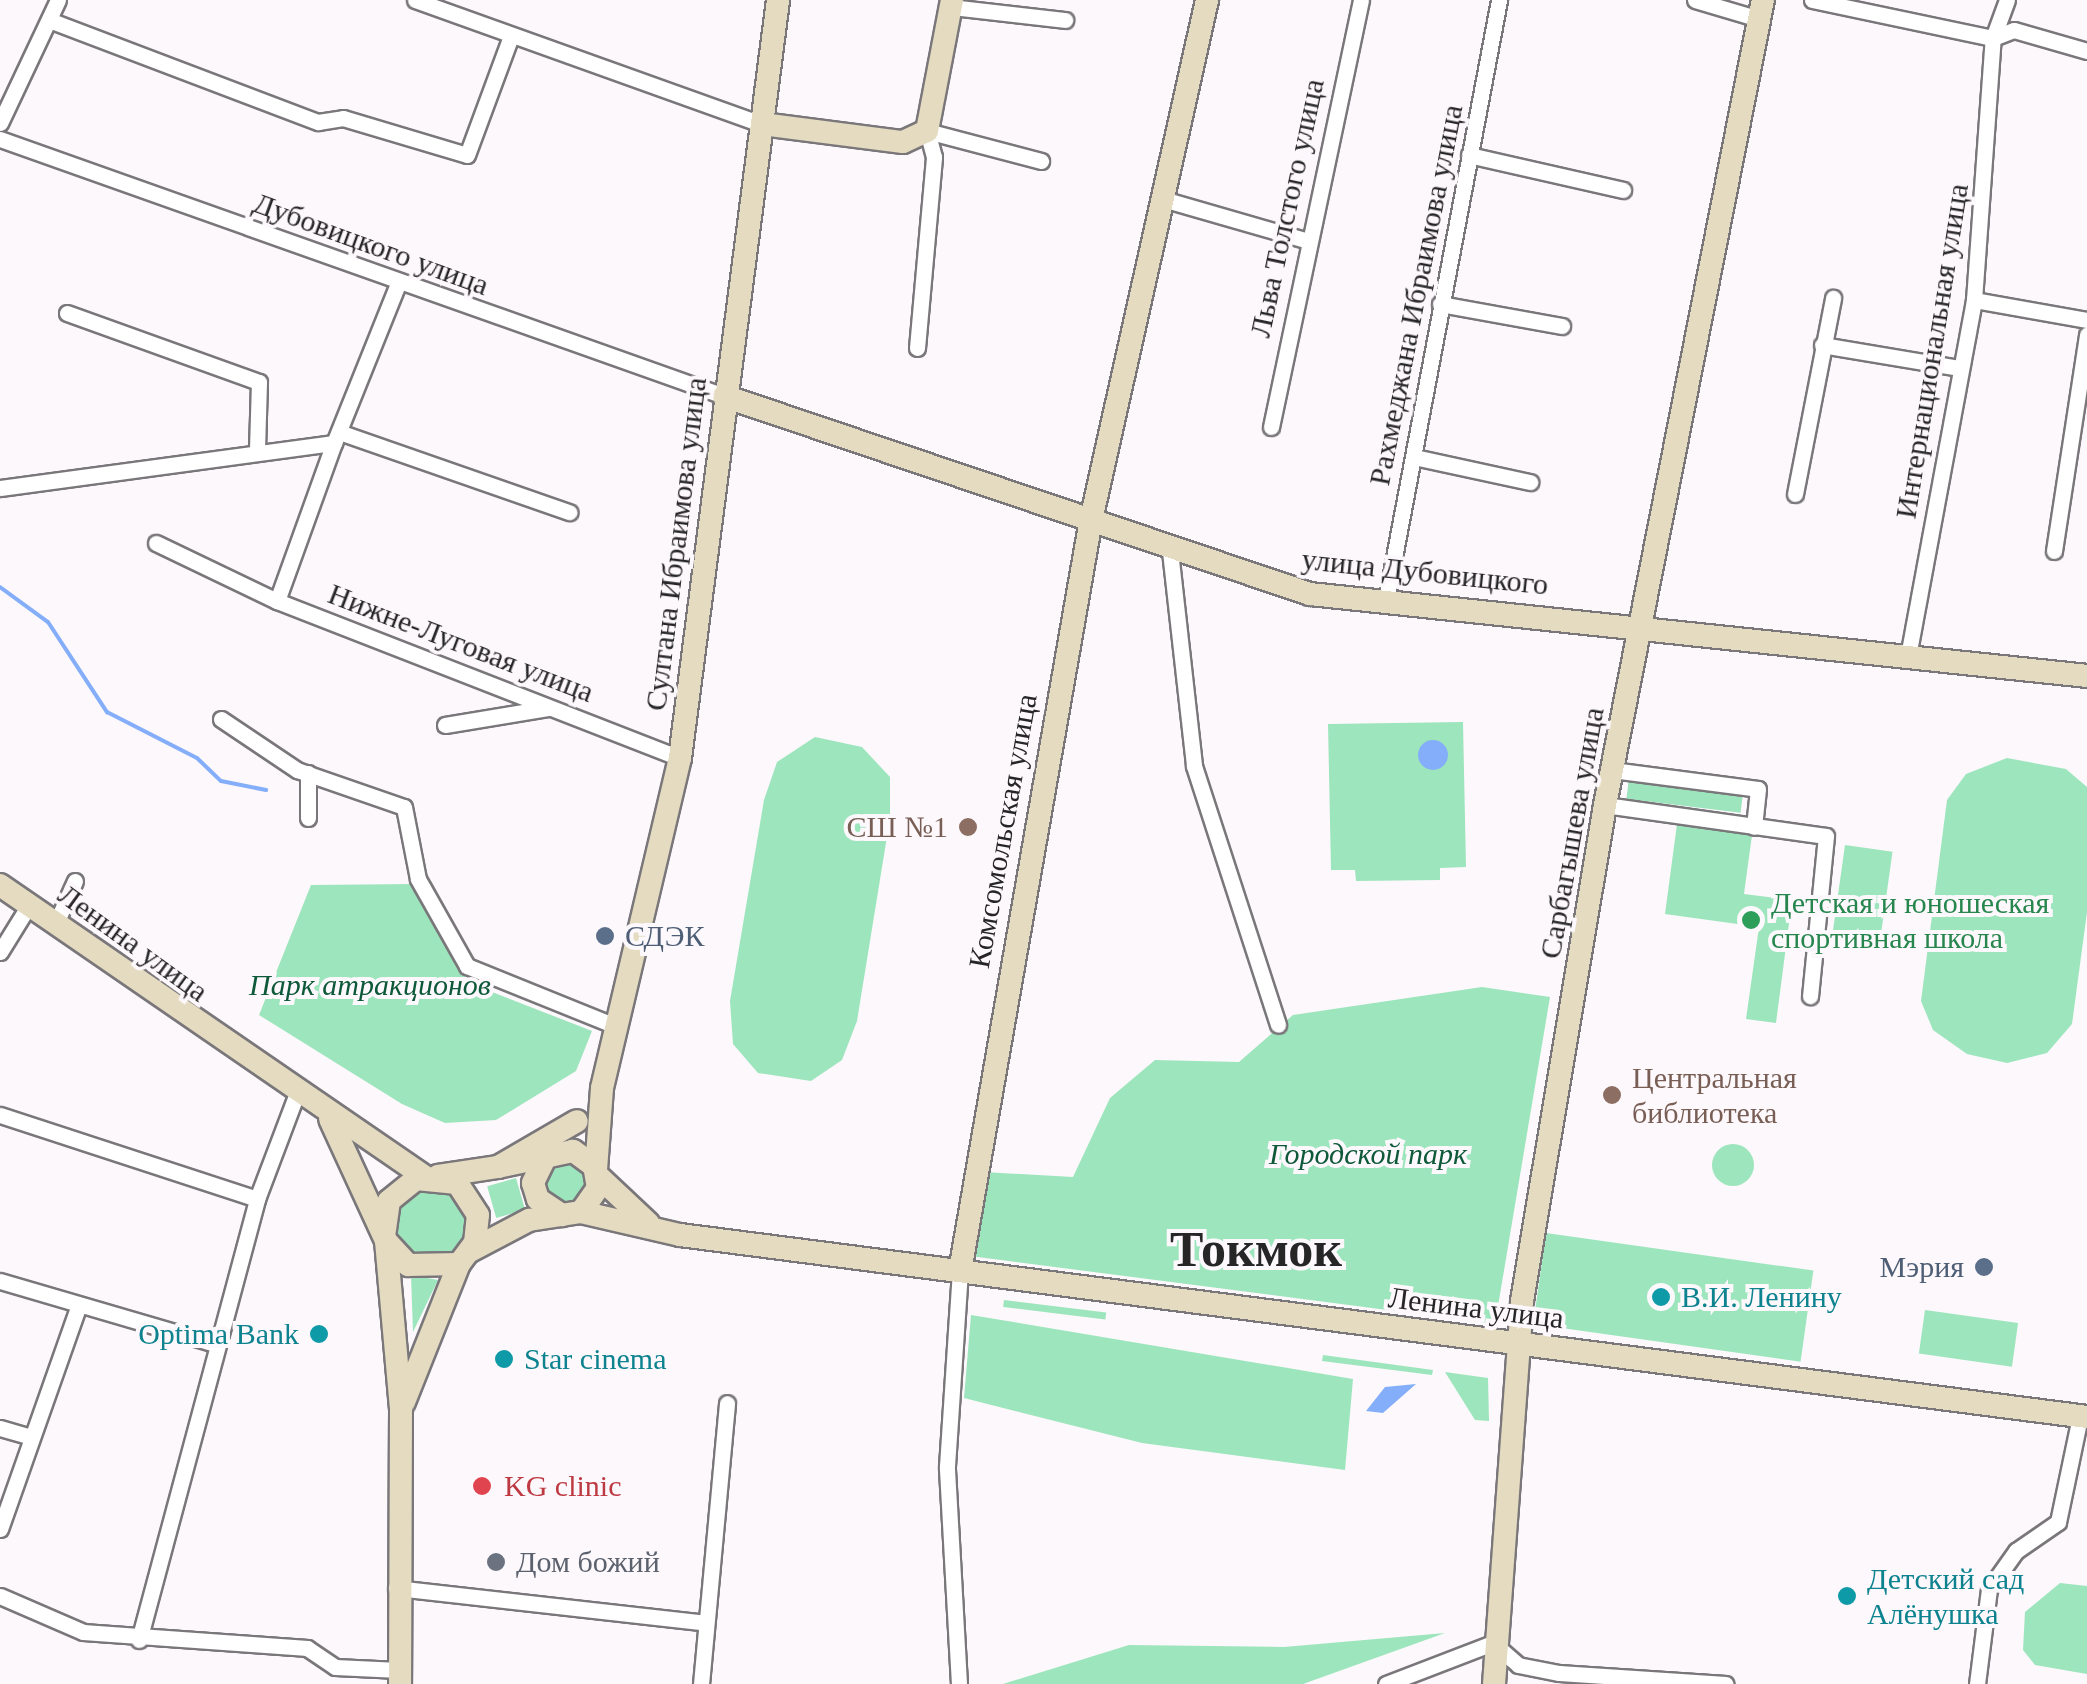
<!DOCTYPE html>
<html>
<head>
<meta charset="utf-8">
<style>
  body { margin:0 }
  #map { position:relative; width:2087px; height:1684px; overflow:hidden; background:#fcf8fc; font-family:Georgia,serif }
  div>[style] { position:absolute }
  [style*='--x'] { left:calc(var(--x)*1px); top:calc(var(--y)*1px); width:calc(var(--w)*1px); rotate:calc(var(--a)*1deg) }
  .green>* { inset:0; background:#9de5bc; transform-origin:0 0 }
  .round { border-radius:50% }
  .water>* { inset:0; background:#84aef9 }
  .stream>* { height:4px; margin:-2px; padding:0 2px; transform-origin:2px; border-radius:2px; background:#84aef9 }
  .roads { filter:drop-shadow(2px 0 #7a777b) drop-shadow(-2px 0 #7a777b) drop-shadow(0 2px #7a777b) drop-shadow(0 -2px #7a777b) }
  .street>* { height:15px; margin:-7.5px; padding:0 7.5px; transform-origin:7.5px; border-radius:7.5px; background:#fff }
  .secondary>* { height:22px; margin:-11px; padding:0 11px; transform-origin:11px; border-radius:11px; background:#e4dbc0 }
  .dots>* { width:28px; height:28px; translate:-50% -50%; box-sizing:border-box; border:5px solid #fcf8fc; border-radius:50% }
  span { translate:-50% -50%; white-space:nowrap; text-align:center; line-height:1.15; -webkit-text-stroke:8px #fcf8fc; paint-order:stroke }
  .street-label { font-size:30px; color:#272627 }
  .education-label { font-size:30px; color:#785e54 }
  .right { translate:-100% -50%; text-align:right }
  .left { translate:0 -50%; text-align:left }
  .leisure-label { font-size:30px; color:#27864d }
  .service-label { font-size:30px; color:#4e5e75 }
  .park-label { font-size:30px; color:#0e5939; font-style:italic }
  .culture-label { font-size:30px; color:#0d838f }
  .health-label { font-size:30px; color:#be3a42 }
  .worship-label { font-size:30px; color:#5b616d }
  .town-label { font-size:50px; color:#272627; font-weight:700 }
</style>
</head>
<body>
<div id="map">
  <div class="green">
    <i style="clip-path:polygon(1463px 722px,1466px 867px,1440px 868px,1440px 880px,1356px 881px,1355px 870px,1331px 870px,1328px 724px)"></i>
    <i style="clip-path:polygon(815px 737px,862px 747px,890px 777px,890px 818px,857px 1021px,842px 1060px,811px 1081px,758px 1073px,733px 1044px,730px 1001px,764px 800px,777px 762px)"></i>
    <i style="clip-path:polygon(2007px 758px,2066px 769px,2087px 787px,2087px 912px,2072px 1024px,2047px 1053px,2007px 1063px,1967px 1054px,1933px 1030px,1921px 1001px,1947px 800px,1966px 774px)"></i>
    <i style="left:1629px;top:778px;width:115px;height:21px;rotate:7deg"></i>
    <i style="clip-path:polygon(1677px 824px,1752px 835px,1744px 894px,1792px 900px,1776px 1023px,1746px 1019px,1759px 927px,1665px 914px)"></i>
    <i style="left:1845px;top:845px;width:48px;height:98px;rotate:8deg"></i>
    <i style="clip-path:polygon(413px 884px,469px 983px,592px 1031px,576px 1071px,496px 1120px,445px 1123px,402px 1104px,259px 1015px,311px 885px)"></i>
    <i style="clip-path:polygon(1482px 987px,1550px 997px,1495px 1324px,970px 1256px,983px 1172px,1073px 1177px,1110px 1098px,1155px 1060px,1239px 1062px,1293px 1015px)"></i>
    <i class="round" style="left:1712px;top:1144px;width:42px;height:42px"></i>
    <i style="clip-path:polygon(570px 1160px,588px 1173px,587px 1195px,568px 1206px,548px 1196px,544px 1182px,549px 1168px)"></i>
    <i style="left:516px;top:1178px;width:33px;height:30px;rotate:74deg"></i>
    <i class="round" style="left:396px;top:1189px;width:70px;height:70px"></i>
    <i style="left:1546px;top:1233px;width:270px;height:92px;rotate:8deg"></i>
    <i style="clip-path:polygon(411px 1275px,438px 1280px,413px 1332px)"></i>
    <i style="left:1004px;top:1300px;width:103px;height:7px;rotate:7deg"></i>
    <i style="left:1925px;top:1310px;width:94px;height:44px;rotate:8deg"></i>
    <i style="clip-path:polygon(971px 1315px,1353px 1379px,1345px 1470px,1142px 1443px,964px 1398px)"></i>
    <i style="clip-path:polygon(1323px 1355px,1433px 1370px,1432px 1375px,1322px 1361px)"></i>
    <i style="clip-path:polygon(1445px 1372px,1488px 1378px,1489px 1421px,1475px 1420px)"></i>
    <i style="clip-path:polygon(2060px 1583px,2087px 1586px,2087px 1674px,2035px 1665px,2023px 1650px,2025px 1612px)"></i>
    <i style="clip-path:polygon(1445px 1633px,1303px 1684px,1003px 1684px,1129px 1645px,1284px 1647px)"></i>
  </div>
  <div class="water">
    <i class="round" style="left:1418px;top:740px;width:30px;height:30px"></i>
    <i style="clip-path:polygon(1416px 1384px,1383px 1413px,1366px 1411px,1385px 1387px)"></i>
  </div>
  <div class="stream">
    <i style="--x:0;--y:587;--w:59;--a:36.1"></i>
    <i style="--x:48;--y:622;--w:108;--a:56.8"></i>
    <i style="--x:107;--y:712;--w:101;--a:27.1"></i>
    <i style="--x:197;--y:758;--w:33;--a:44"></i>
    <i style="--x:221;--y:781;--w:46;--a:11.3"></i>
  </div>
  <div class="roads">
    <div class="street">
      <i style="--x:415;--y:0;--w:368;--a:19.7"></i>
      <i style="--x:1695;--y:0;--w:67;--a:16.5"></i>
      <i style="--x:1812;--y:0;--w:185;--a:11.9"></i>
      <i style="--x:1993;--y:38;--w:22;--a:-21"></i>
      <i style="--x:2014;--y:30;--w:76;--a:16"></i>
      <i style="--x:951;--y:7;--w:115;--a:6.5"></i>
      <i style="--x:49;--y:20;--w:288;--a:20.8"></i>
      <i style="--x:318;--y:122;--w:25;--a:-9"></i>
      <i style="--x:343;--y:118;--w:129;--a:16.6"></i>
      <i style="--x:467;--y:155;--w:127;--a:-69.7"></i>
      <i style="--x:0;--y:123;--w:136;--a:-64.8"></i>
      <i style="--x:0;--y:139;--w:768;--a:19.54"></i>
      <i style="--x:1469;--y:155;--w:158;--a:12.8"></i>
      <i style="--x:1163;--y:199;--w:148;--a:16.1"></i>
      <i style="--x:1974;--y:300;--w:115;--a:10"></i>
      <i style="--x:1440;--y:304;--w:124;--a:10.2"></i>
      <i style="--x:67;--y:313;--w:204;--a:19.8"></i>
      <i style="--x:259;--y:382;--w:69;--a:91.7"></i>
      <i style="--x:1822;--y:345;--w:140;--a:9.5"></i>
      <i style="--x:917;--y:348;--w:192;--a:-84.9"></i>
      <i style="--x:934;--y:157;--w:27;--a:-105"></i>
      <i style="--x:927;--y:131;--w:118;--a:14.7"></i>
      <i style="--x:1271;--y:427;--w:436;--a:-78.1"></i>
      <i style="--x:339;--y:432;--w:244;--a:19.2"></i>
      <i style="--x:1414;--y:457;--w:119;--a:12.2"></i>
      <i style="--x:0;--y:488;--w:337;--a:-7.7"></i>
      <i style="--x:334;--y:443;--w:171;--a:-68.1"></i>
      <i style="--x:1795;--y:494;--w:200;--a:-79"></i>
      <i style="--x:156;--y:543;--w:134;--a:25.6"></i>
      <i style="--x:277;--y:601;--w:433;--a:21.3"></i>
      <i style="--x:1170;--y:551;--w:216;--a:83.6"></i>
      <i style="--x:1194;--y:766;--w:272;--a:72"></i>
      <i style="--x:2054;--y:551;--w:219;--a:-81.3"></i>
      <i style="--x:1386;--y:600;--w:611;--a:-79.33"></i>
      <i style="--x:277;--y:601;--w:168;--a:-70.2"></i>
      <i style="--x:1909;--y:651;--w:357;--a:-79.5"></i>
      <i style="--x:1974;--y:300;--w:263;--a:-85.9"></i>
      <i style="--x:1993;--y:38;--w:40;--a:-69.8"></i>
      <i style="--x:221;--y:719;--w:92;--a:33.9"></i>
      <i style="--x:297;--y:770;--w:113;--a:19.1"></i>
      <i style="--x:404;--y:807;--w:73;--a:79"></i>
      <i style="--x:418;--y:879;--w:100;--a:60.6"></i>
      <i style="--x:467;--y:966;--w:163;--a:22"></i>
      <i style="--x:445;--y:725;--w:104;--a:-9.4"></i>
      <i style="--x:1612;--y:770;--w:147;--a:7.4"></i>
      <i style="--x:1758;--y:789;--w:38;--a:96"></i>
      <i style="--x:308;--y:773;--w:45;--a:90"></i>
      <i style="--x:1605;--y:805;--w:223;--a:8"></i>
      <i style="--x:1826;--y:836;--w:161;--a:95.7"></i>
      <i style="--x:56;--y:923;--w:46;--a:-65.7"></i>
      <i style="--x:0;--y:952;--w:55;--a:-58.3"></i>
      <i style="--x:0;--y:1115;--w:270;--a:18.1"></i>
      <i style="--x:0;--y:1281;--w:225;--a:16.3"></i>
      <i style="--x:0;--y:1428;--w:33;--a:16"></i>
      <i style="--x:0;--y:1529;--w:238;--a:-70.6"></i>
      <i style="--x:396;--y:1588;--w:312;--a:6.4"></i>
      <i style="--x:0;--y:1596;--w:90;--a:23.4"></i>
      <i style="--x:83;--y:1632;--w:225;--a:4.1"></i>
      <i style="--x:307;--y:1648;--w:34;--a:34"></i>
      <i style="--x:335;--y:1667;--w:64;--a:2.7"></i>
      <i style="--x:139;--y:1640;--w:457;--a:-75"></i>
      <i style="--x:257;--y:1199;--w:110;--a:-69.3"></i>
      <i style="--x:701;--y:1684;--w:282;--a:-84.7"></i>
      <i style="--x:959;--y:1684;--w:218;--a:-93.2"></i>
      <i style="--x:947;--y:1466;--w:195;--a:-86.2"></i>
      <i style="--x:1386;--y:1684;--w:115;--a:-21"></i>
      <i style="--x:1493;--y:1643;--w:33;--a:41"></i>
      <i style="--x:1518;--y:1665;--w:42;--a:11"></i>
      <i style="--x:1559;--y:1673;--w:167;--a:3.8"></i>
      <i style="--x:1977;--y:1684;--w:96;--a:-82.8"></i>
      <i style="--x:1989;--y:1589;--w:47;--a:-54.6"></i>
      <i style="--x:2016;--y:1551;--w:51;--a:-34.6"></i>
      <i style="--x:2058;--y:1522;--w:107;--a:-78.2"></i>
    </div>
    <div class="secondary">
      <i style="--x:762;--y:124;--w:142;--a:7.3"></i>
      <i style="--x:903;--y:142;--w:26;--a:-25"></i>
      <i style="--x:927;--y:131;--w:133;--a:-79.2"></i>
      <i style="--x:724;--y:396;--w:619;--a:18.67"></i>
      <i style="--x:1310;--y:594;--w:781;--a:6.02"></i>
      <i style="--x:0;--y:885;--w:516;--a:34.49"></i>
      <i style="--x:330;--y:1119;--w:134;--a:65.3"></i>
      <i style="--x:386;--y:1241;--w:33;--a:47"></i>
      <i style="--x:408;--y:1265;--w:51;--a:-1.1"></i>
      <i style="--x:459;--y:1264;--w:26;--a:-53"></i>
      <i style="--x:475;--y:1243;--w:28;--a:-84"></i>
      <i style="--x:478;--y:1215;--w:38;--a:-123"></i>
      <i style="--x:457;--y:1183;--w:41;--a:-174.4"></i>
      <i style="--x:416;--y:1179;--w:35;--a:141"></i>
      <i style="--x:389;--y:1201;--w:34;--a:98"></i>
      <i style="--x:546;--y:1156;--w:30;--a:116"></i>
      <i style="--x:533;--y:1183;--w:17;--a:73"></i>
      <i style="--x:538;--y:1199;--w:29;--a:34"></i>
      <i style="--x:596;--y:1170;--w:82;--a:-85.8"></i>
      <i style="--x:602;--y:1088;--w:339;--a:-76.7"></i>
      <i style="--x:680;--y:758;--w:764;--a:-82.63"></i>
      <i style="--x:438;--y:1176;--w:61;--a:-8.5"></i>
      <i style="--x:498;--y:1167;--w:91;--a:-30.2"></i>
      <i style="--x:598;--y:1176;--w:69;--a:43.2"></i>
      <i style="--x:581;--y:1212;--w:102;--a:13.1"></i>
      <i style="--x:680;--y:1235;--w:1419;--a:7.37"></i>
      <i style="--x:386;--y:1241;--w:170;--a:84.9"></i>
      <i style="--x:401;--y:1410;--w:274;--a:90.2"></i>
      <i style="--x:470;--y:1251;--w:67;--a:-27.7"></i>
      <i style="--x:529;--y:1220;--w:53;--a:-8.7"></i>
      <i style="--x:581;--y:1212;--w:29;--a:-55"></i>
      <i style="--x:598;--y:1188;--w:22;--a:-100"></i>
      <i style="--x:594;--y:1166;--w:26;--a:-144"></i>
      <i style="--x:573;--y:1151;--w:77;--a:168"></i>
      <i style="--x:960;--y:1271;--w:762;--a:-80.11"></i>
      <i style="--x:1091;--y:520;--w:533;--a:-77.42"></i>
      <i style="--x:404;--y:1402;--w:149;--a:-68.3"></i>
      <i style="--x:1494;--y:1684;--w:384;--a:-85.8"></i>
      <i style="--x:1522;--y:1301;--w:503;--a:-80.5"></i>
      <i style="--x:1605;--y:805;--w:820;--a:-78.9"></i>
    </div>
  </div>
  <div class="dots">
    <i style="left:968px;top:827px;background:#8d6e63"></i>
    <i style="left:1751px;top:920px;background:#2e9e5b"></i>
    <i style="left:605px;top:936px;background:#5c6f8a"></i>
    <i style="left:1612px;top:1095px;background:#8d6e63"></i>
    <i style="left:1984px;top:1267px;background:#5c6f8a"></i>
    <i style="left:1661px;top:1297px;background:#0f9aa8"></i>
    <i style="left:319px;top:1334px;background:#0f9aa8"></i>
    <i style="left:504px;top:1359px;background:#0f9aa8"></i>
    <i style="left:482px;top:1486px;background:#e0444e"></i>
    <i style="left:496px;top:1562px;background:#6b7280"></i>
    <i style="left:1847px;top:1596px;background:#0f9aa8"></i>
  </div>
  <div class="street-label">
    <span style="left:1287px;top:208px;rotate:-78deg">Льва Толстого улица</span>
    <span style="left:371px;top:244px;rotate:20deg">Дубовицкого улица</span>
    <span style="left:1416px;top:295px;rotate:-79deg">Рахмеджана Ибраимова улица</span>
    <span style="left:1932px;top:351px;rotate:-81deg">Интернациональная улица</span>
    <span style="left:676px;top:544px;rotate:-83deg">Султана Ибраимова улица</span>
    <span style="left:1425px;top:572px;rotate:6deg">улица Дубовицкого</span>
    <span style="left:461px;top:643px;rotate:21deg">Нижне-Луговая улица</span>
    <span style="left:1003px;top:831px;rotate:-80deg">Комсомольская улица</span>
    <span style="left:1572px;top:833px;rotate:-80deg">Сарбагышева улица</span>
    <span style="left:133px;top:943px;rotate:36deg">Ленина улица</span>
    <span style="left:1476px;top:1308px;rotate:7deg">Ленина улица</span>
  </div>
  <div class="education-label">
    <span class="right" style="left:948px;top:827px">СШ №1</span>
    <span class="left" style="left:1632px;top:1095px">Центральная<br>библиотека</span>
  </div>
  <div class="leisure-label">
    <span class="left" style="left:1771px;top:920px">Детская и юношеская<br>спортивная школа</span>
  </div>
  <div class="service-label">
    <span class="left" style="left:625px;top:936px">СДЭК</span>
    <span class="right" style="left:1964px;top:1267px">Мэрия</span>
  </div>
  <div class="park-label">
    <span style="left:370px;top:985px">Парк атракционов</span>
    <span style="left:1368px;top:1154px">Городской парк</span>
  </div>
  <div class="culture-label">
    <span class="left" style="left:1681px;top:1297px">В.И. Ленину</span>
    <span class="right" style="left:299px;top:1334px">Optima Bank</span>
    <span class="left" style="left:524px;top:1359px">Star cinema</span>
    <span class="left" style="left:1867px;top:1596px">Детский сад<br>Алёнушка</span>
  </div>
  <div class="health-label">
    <span class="left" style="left:504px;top:1486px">KG clinic</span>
  </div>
  <div class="worship-label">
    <span class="left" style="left:516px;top:1562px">Дом божий</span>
  </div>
  <div class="town-label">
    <span style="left:1256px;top:1250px">Токмок</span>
  </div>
</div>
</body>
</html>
